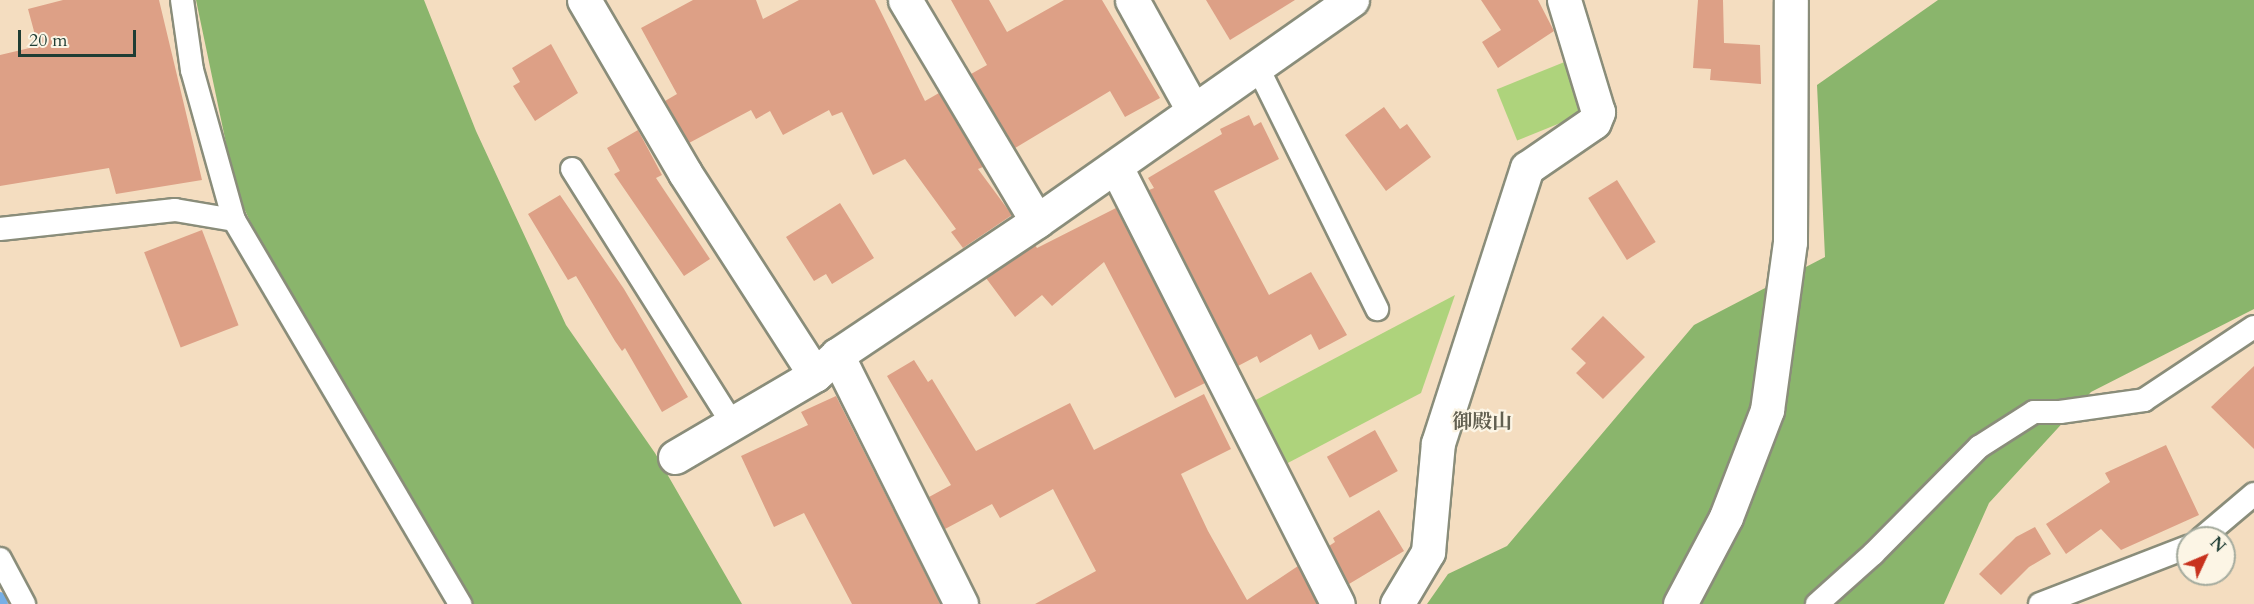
<!DOCTYPE html>
<html>
<head>
<meta charset="utf-8">
<style>
  body { margin:0 }
  #map { position:relative; width:2254px; height:604px; overflow:hidden; background:#f4ddc0; font-family:Cardo,"Noto Serif JP",serif }
  div>[style] { position:absolute }
  [style*='--x'] { left:calc(var(--x)*1px); top:calc(var(--y)*1px); width:calc(var(--w)*1px); rotate:calc(var(--a)*1deg) }
  .green>* { inset:0; background:#aed37c; transform-origin:0 0 }
  .forest>* { inset:0; background:#8ab56c }
  .stream>* { height:12px; margin:-6px; padding:0 6px; transform-origin:6px; border-radius:6px; background:#77afe6 }
  .building>* { inset:0; background:#dda086; transform-origin:0 0 }
  .roads { filter:drop-shadow(2px 0 #8a8d7a) drop-shadow(-2px 0 #8a8d7a) drop-shadow(0 2px #8a8d7a) drop-shadow(0 -2px #8a8d7a) }
  .lane>* { height:22px; margin:-11px; padding:0 11px; transform-origin:11px; border-radius:11px; background:#fff }
  .street>* { height:33px; margin:-16.5px; padding:0 16.5px; transform-origin:16.5px; border-radius:16.5px; background:#fff }
  span { translate:-50% -50%; white-space:nowrap; text-align:center; line-height:1.15; -webkit-text-stroke:4.5px #fcf5e5; paint-order:stroke }
  .neighbourhood-label { font-size:20px; color:#626051; font-weight:700 }
  .north { position:absolute; left:2176px; top:526px; width:60px; height:60px; box-sizing:border-box; background:#fcf5e5; border:2px solid #a4ab9e; border-radius:50%; rotate:46deg; font-size:16px; font-weight:700; line-height:24px; text-align:center; color:#1f3d34 }
  .north::after { content:''; display:block; margin:auto; width:21px; height:27px; background:#c8321e; clip-path:polygon(50% 0,100% 100%,50% 72%,0 100%) }
  .scale { position:absolute; left:18px; top:30px; width:118px; height:27px; box-sizing:border-box; border:3px solid #1f3d34; border-top:0; padding-left:8px; font-size:18px; line-height:21px; white-space:nowrap; color:#1f3d34; -webkit-text-stroke:4px #fcf5e5; paint-order:stroke }
</style>
</head>
<body>
<div id="map">
  <div class="green">
    <i style="left:1567px;top:61px;width:55px;height:76px;rotate:68deg"></i>
    <i style="clip-path:polygon(1455px 295px,1421px 393px,1284px 465px,1250px 403px)"></i>
  </div>
  <div class="forest">
    <i style="clip-path:polygon(196px 0,424px 0,476px 131px,566px 325px,655px 453px,742px 604px,470px 604px,256px 234px,236px 191px)"></i>
    <i style="clip-path:polygon(1938px 0,2254px 0,2254px 309px,2091px 392px,1989px 503px,1944px 604px,1427px 604px,1448px 574px,1507px 546px,1694px 325px,1825px 257px,1817px 85px)"></i>
  </div>
  <div class="stream">
    <i style="--x:0;--y:598;--w:6;--a:72"></i>
  </div>
  <div class="building">
    <i style="clip-path:polygon(63px 0,159px 0,202px 180px,116px 194px,109px 168px,0 186px,0 55px,38px 46px,28px 9px)"></i>
    <i style="clip-path:polygon(693px 0,756px 0,763px 19px,799px 0,875px 0,925px 101px,939px 93px,983px 167px,978px 169px,1012px 215px,963px 248px,951px 232px,956px 229px,905px 159px,873px 175px,842px 112px,832px 116px,829px 110px,783px 135px,770px 111px,756px 119px,751px 110px,689px 143px,665px 101px,677px 94px,641px 28px)"></i>
    <i style="clip-path:polygon(951px 0,989px 0,1007px 32px,1064px 0,1102px 0,1160px 98px,1125px 117px,1110px 91px,1015px 148px,971px 74px,987px 65px)"></i>
    <i style="clip-path:polygon(1206px 0,1295px 0,1230px 40px)"></i>
    <i style="clip-path:polygon(1481px 0,1538px 0,1554px 31px,1498px 68px,1482px 42px,1501px 30px)"></i>
    <i style="clip-path:polygon(1698px 0,1723px 0,1724px 43px,1760px 45px,1761px 84px,1710px 80px,1711px 69px,1693px 68px)"></i>
    <i style="clip-path:polygon(551px 44px,578px 93px,535px 121px,513px 86px,520px 82px,512px 68px)"></i>
    <i style="clip-path:polygon(1384px 107px,1400px 129px,1407px 124px,1431px 157px,1386px 191px,1345px 135px)"></i>
    <i style="clip-path:polygon(1249px 115px,1254px 126px,1261px 122px,1279px 159px,1214px 191px,1269px 295px,1311px 272px,1347px 335px,1319px 350px,1311px 334px,1260px 363px,1257px 356px,1238px 366px,1149px 190px,1154px 188px,1148px 178px,1222px 134px,1220px 129px)"></i>
    <i style="clip-path:polygon(638px 130px,662px 175px,656px 178px,710px 259px,684px 276px,614px 174px,620px 171px,607px 148px)"></i>
    <i style="left:1617px;top:180px;width:73px;height:34px;rotate:58deg"></i>
    <i style="clip-path:polygon(560px 195px,624px 289px,688px 397px,662px 412px,625px 348px,622px 351px,615px 341px,576px 276px,568px 280px,528px 214px)"></i>
    <i style="clip-path:polygon(840px 203px,874px 258px,832px 284px,826px 274px,814px 281px,786px 237px)"></i>
    <i style="clip-path:polygon(1116px 208px,1205px 383px,1175px 398px,1104px 262px,1052px 306px,1042px 295px,1015px 317px,986px 278px,1035px 245px,1037px 248px)"></i>
    <i style="left:202px;top:230px;width:102px;height:62px;rotate:69deg"></i>
    <i style="clip-path:polygon(1603px 316px,1645px 357px,1603px 399px,1576px 373px,1586px 363px,1571px 349px)"></i>
    <i style="clip-path:polygon(914px 360px,928px 382px,932px 379px,976px 451px,1070px 403px,1094px 450px,1204px 394px,1231px 449px,1181px 474px,1208px 531px,1247px 600px,1298px 566px,1317px 604px,1035px 604px,1096px 571px,1053px 489px,1000px 518px,992px 504px,945px 529px,929px 497px,951px 485px,887px 376px)"></i>
    <i style="clip-path:polygon(2254px 366px,2254px 449px,2211px 407px)"></i>
    <i style="clip-path:polygon(836px 396px,912px 547px,940px 604px,852px 604px,804px 513px,774px 527px,741px 456px,808px 425px,801px 412px)"></i>
    <i style="left:1375px;top:430px;width:47px;height:55px;rotate:61deg"></i>
    <i style="clip-path:polygon(2166px 445px,2199px 515px,2121px 550px,2101px 529px,2066px 554px,2046px 524px,2110px 482px,2105px 473px)"></i>
    <i style="clip-path:polygon(1379px 510px,1404px 551px,1349px 584px,1329px 546px,1335px 542px,1333px 538px)"></i>
    <i style="clip-path:polygon(2035px 527px,2051px 554px,2029px 567px,2001px 595px,1979px 574px,2016px 537px)"></i>
  </div>
  <div class="roads">
    <div class="lane">
      <i style="--x:182;--y:0;--w:71;--a:81.9"></i>
      <i style="--x:192;--y:70;--w:156;--a:74.4"></i>
      <i style="--x:234;--y:220;--w:446;--a:59.5"></i>
      <i style="--x:1258;--y:68;--w:269;--a:63.7"></i>
      <i style="--x:572;--y:169;--w:298;--a:57.8"></i>
      <i style="--x:0;--y:229;--w:176;--a:-6.2"></i>
      <i style="--x:175;--y:210;--w:60;--a:9.6"></i>
      <i style="--x:2202;--y:538;--w:68;--a:-40.2"></i>
      <i style="--x:0;--y:559;--w:51;--a:61.9"></i>
      <i style="--x:1817;--y:604;--w:75;--a:-41.8"></i>
      <i style="--x:1873;--y:554;--w:151;--a:-45.3"></i>
      <i style="--x:1979;--y:447;--w:65;--a:-32.5"></i>
      <i style="--x:2034;--y:412;--w:26;--a:0"></i>
      <i style="--x:2060;--y:412;--w:85;--a:-8.1"></i>
      <i style="--x:2144;--y:400;--w:132;--a:-33.6"></i>
      <i style="--x:2040;--y:604;--w:159;--a:-21.1"></i>
    </div>
    <div class="street">
      <i style="--x:584;--y:0;--w:200;--a:59.7"></i>
      <i style="--x:685;--y:173;--w:240;--a:57.2"></i>
      <i style="--x:905;--y:0;--w:257;--a:59.2"></i>
      <i style="--x:1132;--y:0;--w:126;--a:61"></i>
      <i style="--x:1116;--y:167;--w:490;--a:63.1"></i>
      <i style="--x:837;--y:355;--w:278;--a:63.5"></i>
      <i style="--x:675;--y:457;--w:162;--a:-30.4"></i>
      <i style="--x:815;--y:375;--w:30;--a:-42"></i>
      <i style="--x:837;--y:355;--w:241;--a:-33.8"></i>
      <i style="--x:1037;--y:221;--w:385;--a:-35.1"></i>
      <i style="--x:1397;--y:604;--w:61;--a:-59.2"></i>
      <i style="--x:1428;--y:552;--w:109;--a:-84.8"></i>
      <i style="--x:1438;--y:443;--w:289;--a:-72.1"></i>
      <i style="--x:1527;--y:168;--w:81;--a:-34.5"></i>
      <i style="--x:1594;--y:122;--w:11;--a:-68"></i>
      <i style="--x:1598;--y:112;--w:117;--a:-106.9"></i>
      <i style="--x:1680;--y:604;--w:98;--a:-62.1"></i>
      <i style="--x:1726;--y:517;--w:115;--a:-69"></i>
      <i style="--x:1767;--y:410;--w:170;--a:-82.2"></i>
      <i style="--x:1790;--y:242;--w:242;--a:-89.8"></i>
    </div>
  </div>
  <div class="neighbourhood-label">
    <span style="left:1482px;top:421px">御殿山</span>
  </div>
  <div class="north">N</div>
  <div class="scale">20 m</div>
</div>
</body>
</html>
